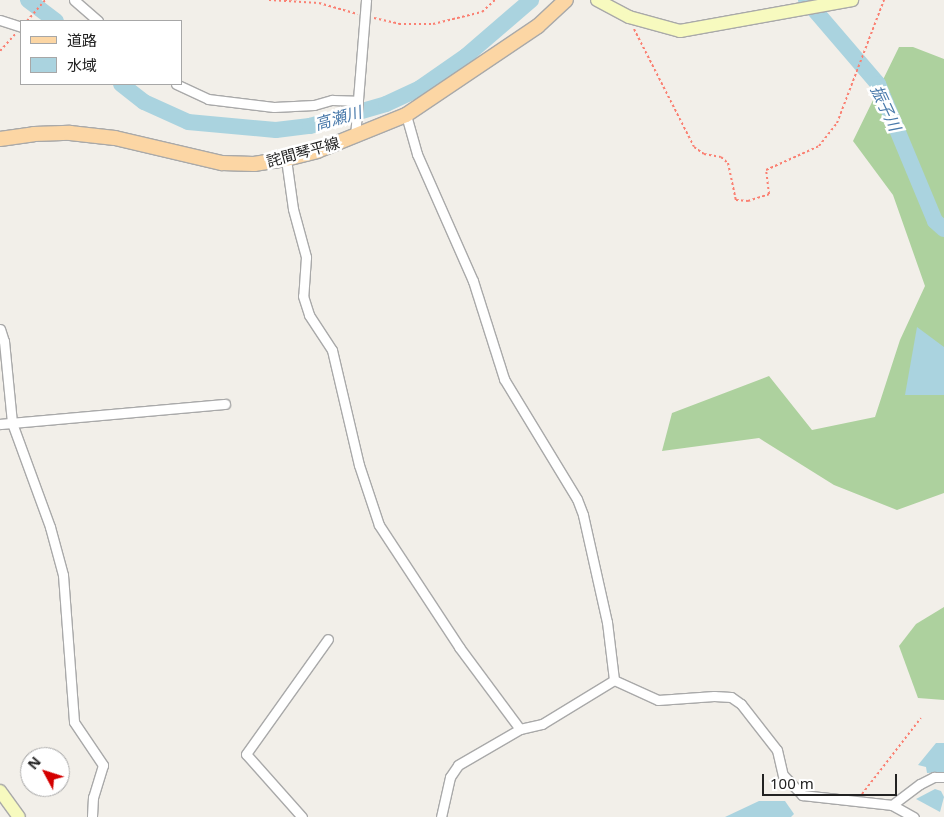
<!DOCTYPE html>
<html>
<head>
<meta charset="utf-8">
<style>
  body { margin:0 }
  #map { position:relative; width:944px; height:817px; overflow:hidden; background:#f2efe9; font-family:"Noto Sans","Noto Sans JP",sans-serif }
  div>[style] { position:absolute }
  [style*='--x'] { left:calc(var(--x)*1px); top:calc(var(--y)*1px); width:calc(var(--w)*1px); rotate:calc(var(--a)*1deg) }
  .forest>* { inset:0; background:#add19e }
  .water>* { inset:0; background:#aad3df }
  .river>* { height:16px; margin:-8px; padding:0 8px; transform-origin:8px; border-radius:8px; background:#aad3df }
  .path>* { height:2px; margin-top:-1px; transform-origin:0; background:repeating-linear-gradient(90deg,#fa8072 0 2.5px,transparent 0 5px) }
  .roads { filter:drop-shadow(1px 0 #a9a9a9) drop-shadow(-1px 0 #a9a9a9) drop-shadow(0 1px #a9a9a9) drop-shadow(0 -1px #a9a9a9) }
  .street>* { height:9px; margin:-4.5px; padding:0 4.5px; transform-origin:4.5px; border-radius:4.5px; background:#fff }
  .secondary>* { height:12px; margin:-6px; padding:0 6px; transform-origin:6px; border-radius:6px; background:#f7fabf }
  .primary>* { height:14px; margin:-7px; padding:0 7px; transform-origin:7px; border-radius:7px; background:#fcd6a4 }
  span { translate:-50% -50%; white-space:nowrap; text-align:center; line-height:1.15; -webkit-text-stroke:5px #fff; paint-order:stroke }
  .street-label { font-size:15px; color:#222 }
  .water-label { font-size:16px; color:#4a7aab; font-style:italic }
  .legend { position:absolute; left:20px; top:20px; width:162px; height:65px; box-sizing:border-box; background:#fff; border:1px solid #a7a7a7; margin:0; padding:6px 9px; list-style:none; font-size:15px; color:#222 }
  .legend li { display:flex; align-items:center; gap:10px; height:25px }
  .legend b { width:25px; border:1px solid #a7a7a7 }
  .north { position:absolute; left:20px; top:747px; width:50px; height:50px; box-sizing:border-box; background:#fff; border:1px solid #a7a7a7; border-radius:50%; rotate:310deg; font-size:14px; font-weight:700; line-height:20px; text-align:center; color:#222 }
  .north::after { content:''; display:block; margin:auto; width:18px; height:22px; background:#d40000; clip-path:polygon(50% 0,100% 100%,50% 72%,0 100%) }
  .scale { position:absolute; left:762px; top:774px; width:135px; height:22px; box-sizing:border-box; border:2px solid #222; border-top:0; padding-left:6px; font-size:15px; line-height:18px; white-space:nowrap; color:#222; -webkit-text-stroke:4px #fff; paint-order:stroke }
</style>
</head>
<body>
<div id="map">
  <div class="forest">
    <i style="clip-path:polygon(899px 47px,913px 47px,944px 59px,944px 493px,897px 510px,834px 485px,759px 438px,662px 451px,672px 413px,769px 376px,812px 430px,875px 417px,900px 340px,925px 286px,893px 195px,853px 141px)"></i>
    <i style="clip-path:polygon(944px 607px,944px 700px,918px 698px,899px 646px,916px 624px)"></i>
  </div>
  <div class="water">
    <i style="clip-path:polygon(917px 327px,944px 347px,944px 395px,905px 395px)"></i>
    <i style="clip-path:polygon(936px 743px,944px 743px,944px 772px,927px 773px,926px 767px,918px 765px)"></i>
    <i style="clip-path:polygon(935px 789px,941px 791px,944px 797px,940px 812px,916px 799px)"></i>
    <i style="clip-path:polygon(759px 801px,785px 801px,794px 814px,791px 817px,725px 817px)"></i>
  </div>
  <div class="river">
    <i style="--x:28;--y:0;--w:35;--a:37"></i>
    <i style="--x:806;--y:0;--w:111;--a:49.4"></i>
    <i style="--x:878;--y:84;--w:148;--a:67.4"></i>
    <i style="--x:935;--y:221;--w:12;--a:42"></i>
    <i style="--x:121;--y:84;--w:29;--a:38"></i>
    <i style="--x:144;--y:102;--w:48;--a:24.4"></i>
    <i style="--x:188;--y:122;--w:88;--a:5.2"></i>
    <i style="--x:276;--y:130;--w:34;--a:-7"></i>
    <i style="--x:310;--y:126;--w:79;--a:-16.1"></i>
    <i style="--x:386;--y:104;--w:38;--a:-25"></i>
    <i style="--x:420;--y:88;--w:56;--a:-34.8"></i>
    <i style="--x:466;--y:56;--w:86;--a:-40.7"></i>
  </div>
  <div class="path">
    <i style="--x:269;--y:0;--w:50;--a:3.4"></i>
    <i style="--x:319;--y:3;--w:40;--a:16"></i>
    <i style="--x:374;--y:18;--w:26;--a:13"></i>
    <i style="--x:399;--y:24;--w:34;--a:0"></i>
    <i style="--x:433;--y:24;--w:50;--a:-13.8"></i>
    <i style="--x:482;--y:12;--w:18;--a:-43"></i>
    <i style="--x:27;--y:21;--w:28;--a:-49"></i>
    <i style="--x:634;--y:29;--w:132;--a:63"></i>
    <i style="--x:694;--y:147;--w:12;--a:35"></i>
    <i style="--x:704;--y:154;--w:17;--a:10"></i>
    <i style="--x:721;--y:157;--w:9;--a:41"></i>
    <i style="--x:728;--y:163;--w:38;--a:78"></i>
    <i style="--x:736;--y:200;--w:12;--a:5"></i>
    <i style="--x:748;--y:201;--w:22;--a:-18"></i>
    <i style="--x:769;--y:194;--w:24;--a:-97"></i>
    <i style="--x:766;--y:170;--w:58;--a:-24.4"></i>
    <i style="--x:819;--y:146;--w:29;--a:-52"></i>
    <i style="--x:837;--y:123;--w:132;--a:-69.1"></i>
    <i style="--x:0;--y:51;--w:24;--a:-48"></i>
    <i style="--x:862;--y:794;--w:96;--a:-52.2"></i>
  </div>
  <div class="roads">
    <div class="street">
      <i style="--x:74;--y:0;--w:32;--a:41"></i>
      <i style="--x:0;--y:20;--w:22;--a:18"></i>
      <i style="--x:176;--y:84;--w:35;--a:25"></i>
      <i style="--x:208;--y:99;--w:66;--a:6.9"></i>
      <i style="--x:274;--y:107;--w:40;--a:-2.9"></i>
      <i style="--x:314;--y:105;--w:19;--a:-16"></i>
      <i style="--x:332;--y:100;--w:24;--a:2"></i>
      <i style="--x:406;--y:115;--w:41;--a:74.2"></i>
      <i style="--x:417;--y:154;--w:139;--a:66.2"></i>
      <i style="--x:473;--y:281;--w:103;--a:72.4"></i>
      <i style="--x:504;--y:379;--w:140;--a:58.7"></i>
      <i style="--x:577;--y:499;--w:17;--a:69"></i>
      <i style="--x:583;--y:515;--w:110;--a:77.4"></i>
      <i style="--x:607;--y:622;--w:58;--a:83.1"></i>
      <i style="--x:614;--y:680;--w:48;--a:24.4"></i>
      <i style="--x:658;--y:700;--w:56;--a:-4.1"></i>
      <i style="--x:714;--y:696;--w:17;--a:3"></i>
      <i style="--x:731;--y:697;--w:12;--a:35"></i>
      <i style="--x:741;--y:704;--w:58;--a:52"></i>
      <i style="--x:777;--y:750;--w:26;--a:77"></i>
      <i style="--x:783;--y:775;--w:28;--a:46"></i>
      <i style="--x:802;--y:795;--w:91;--a:6.3"></i>
      <i style="--x:892;--y:805;--w:25;--a:29"></i>
      <i style="--x:355;--y:137;--w:137;--a:-85.4"></i>
      <i style="--x:286;--y:159;--w:50;--a:82"></i>
      <i style="--x:293;--y:209;--w:50;--a:74.8"></i>
      <i style="--x:306;--y:257;--w:39;--a:94"></i>
      <i style="--x:303;--y:296;--w:20;--a:72"></i>
      <i style="--x:309;--y:315;--w:42;--a:56.7"></i>
      <i style="--x:332;--y:350;--w:118;--a:76.8"></i>
      <i style="--x:359;--y:465;--w:63;--a:71.6"></i>
      <i style="--x:379;--y:525;--w:146;--a:56.7"></i>
      <i style="--x:459;--y:647;--w:102;--a:53.4"></i>
      <i style="--x:0;--y:329;--w:13;--a:72"></i>
      <i style="--x:4;--y:341;--w:82;--a:84.4"></i>
      <i style="--x:12;--y:423;--w:111;--a:69.9"></i>
      <i style="--x:50;--y:527;--w:50;--a:74.8"></i>
      <i style="--x:63;--y:575;--w:147;--a:85.7"></i>
      <i style="--x:74;--y:722;--w:52;--a:56"></i>
      <i style="--x:103;--y:765;--w:34;--a:107"></i>
      <i style="--x:93;--y:797;--w:20;--a:93"></i>
      <i style="--x:0;--y:424;--w:226;--a:-5.1"></i>
      <i style="--x:892;--y:805;--w:35;--a:-37"></i>
      <i style="--x:920;--y:784;--w:16;--a:-27"></i>
      <i style="--x:934;--y:777;--w:10;--a:0"></i>
      <i style="--x:302;--y:817;--w:84;--a:-131.6"></i>
      <i style="--x:246;--y:754;--w:141;--a:-54.5"></i>
      <i style="--x:441;--y:817;--w:41;--a:-77.3"></i>
      <i style="--x:450;--y:777;--w:14;--a:-56"></i>
      <i style="--x:458;--y:765;--w:72;--a:-30.1"></i>
      <i style="--x:520;--y:729;--w:23;--a:-13"></i>
      <i style="--x:542;--y:724;--w:84;--a:-31.4"></i>
    </div>
    <div class="secondary">
      <i style="--x:597;--y:0;--w:36;--a:28"></i>
      <i style="--x:629;--y:17;--w:53;--a:15.4"></i>
      <i style="--x:680;--y:31;--w:175;--a:-10.2"></i>
      <i style="--x:0;--y:791;--w:32;--a:54"></i>
    </div>
    <div class="primary">
      <i style="--x:0;--y:139;--w:34;--a:-8"></i>
      <i style="--x:34;--y:134;--w:36;--a:-2"></i>
      <i style="--x:70;--y:133;--w:45;--a:6.3"></i>
      <i style="--x:115;--y:138;--w:110;--a:13.2"></i>
      <i style="--x:222;--y:163;--w:32;--a:2"></i>
      <i style="--x:254;--y:164;--w:32;--a:-9"></i>
      <i style="--x:286;--y:159;--w:32;--a:-14"></i>
      <i style="--x:317;--y:151;--w:96;--a:-22"></i>
      <i style="--x:406;--y:115;--w:159;--a:-34"></i>
      <i style="--x:538;--y:26;--w:38;--a:-43"></i>
    </div>
  </div>
  <div class="street-label">
    <span style="left:303px;top:152px;rotate:-15deg">詫間琴平線</span>
  </div>
  <div class="water-label">
    <span style="left:886px;top:108px;rotate:65deg">振子川</span>
    <span style="left:338px;top:118px;rotate:-16deg">高瀬川</span>
  </div>
  <ul class="legend">
  <li><b style="height:6px;background:#fcd6a4"></b>道路</li>
  <li><b style="height:14px;background:#aad3df"></b>水域</li>
  </ul>
  <div class="north">N</div>
  <div class="scale">100 m</div>
</div>
</body>
</html>
